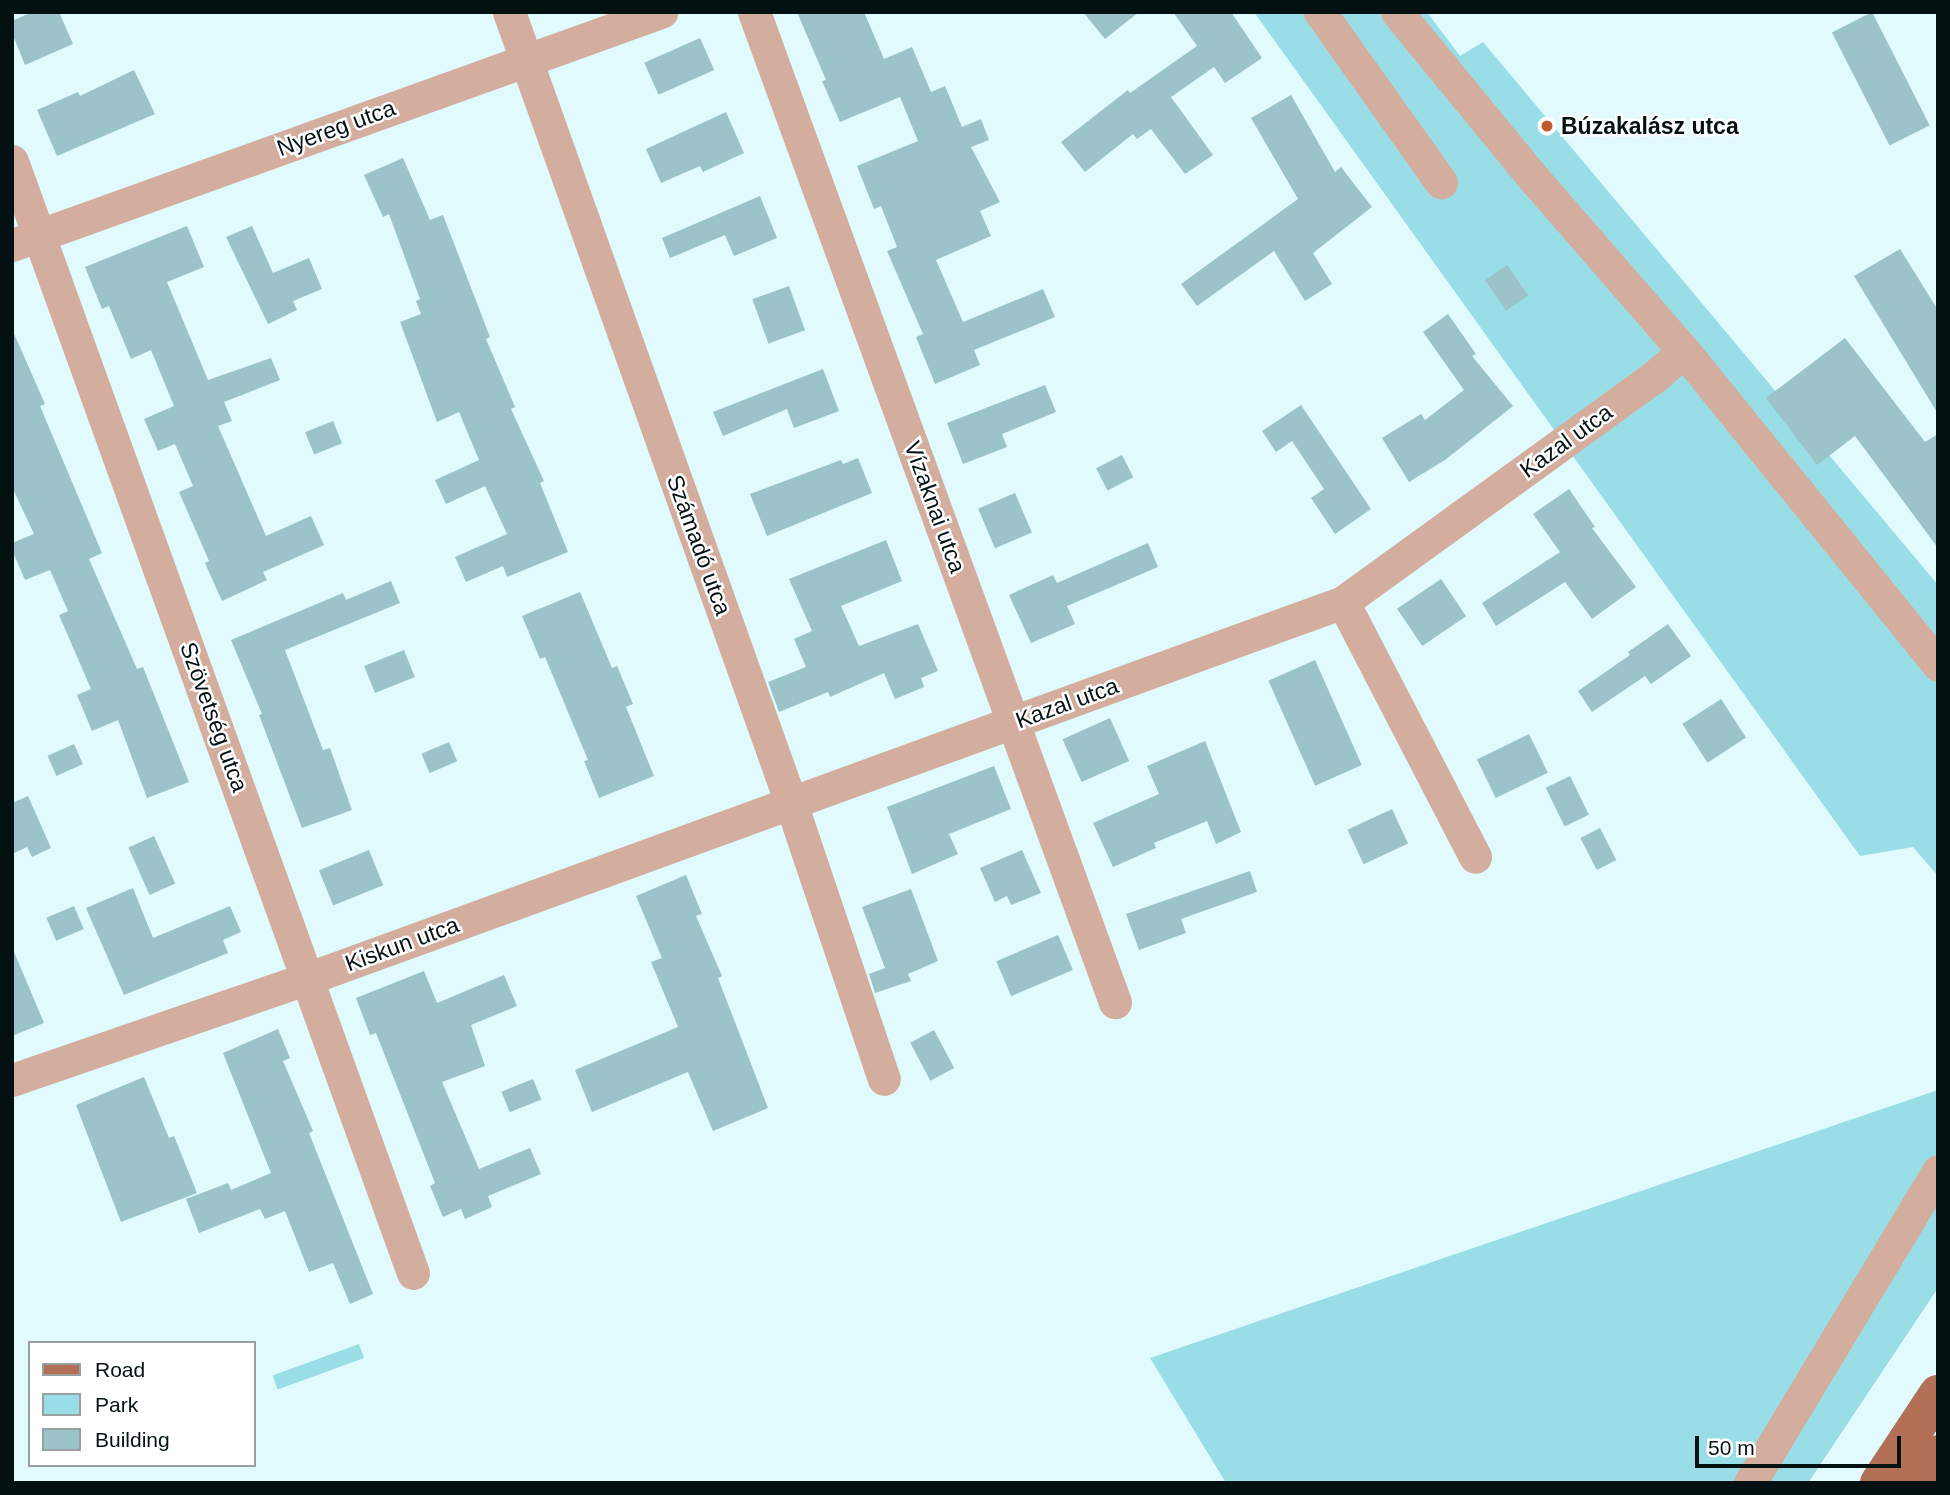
<!DOCTYPE html>
<html>
<head>
<meta charset="utf-8">
<style>
  body { margin:0 }
  #map { position:relative; width:1950px; height:1495px; overflow:hidden; background:#e1fafd; font-family:Arial,sans-serif }
  div>[style] { position:absolute }
  [style*='--x'] { left:calc(var(--x)*1px); top:calc(var(--y)*1px); width:calc(var(--w)*1px); rotate:calc(var(--a)*1deg) }
  .green>* { inset:0; background:#99dee7; transform-origin:0 0 }
  .building>* { inset:0; background:#9bc3c9; transform-origin:0 0 }
  .minor>* { height:33px; margin:-16.5px; padding:0 16.5px; transform-origin:16.5px; border-radius:16.5px; background:#d3ae9f }
  .major>* { height:38px; margin:-19px; padding:0 19px; transform-origin:19px; border-radius:19px; background:#b27157 }
  .dots>* { width:19px; height:19px; translate:-50% -50%; box-sizing:border-box; border:4px solid #fff; border-radius:50% }
  span { translate:-50% -50%; white-space:nowrap; text-align:center; line-height:1.15; -webkit-text-stroke:5px #fff; paint-order:stroke }
  .poi-label { font-size:23px; color:#031113; font-weight:700 }
  .left { translate:0 -50%; text-align:left }
  .street-label { font-size:23px; color:#031113 }
  .frame { position:absolute; inset:0; border:14px solid #031113; pointer-events:none }
  .legend { position:absolute; left:28px; top:1341px; width:228px; height:126px; box-sizing:border-box; background:#fff; border:2px solid #9aa0a1; margin:0; padding:9px 12px; list-style:none; font-size:21px; color:#031113 }
  .legend li { display:flex; align-items:center; gap:14px; height:35px }
  .legend b { width:35px; border:2px solid #9aa0a1 }
  .scale { position:absolute; left:1695px; top:1436px; width:206px; height:32px; box-sizing:border-box; border:4px solid #031113; border-top:0; padding-left:9px; font-size:21px; line-height:24px; white-space:nowrap; color:#031113; -webkit-text-stroke:5px #fff; paint-order:stroke }
</style>
</head>
<body>
<div id="map">
  <div class="green">
    <i style="clip-path:polygon(1254px 12px,1427px 12px,1460px 56px,1483px 42px,1938px 585px,1938px 876px,1913px 847px,1860px 856px)"></i>
    <i style="clip-path:polygon(1938px 1090px,1938px 1288px,1808px 1483px,1226px 1483px,1150px 1358px)"></i>
    <i style="left:359px;top:1344px;width:15px;height:92px;rotate:70deg"></i>
  </div>
  <div class="building">
    <i style="clip-path:polygon(32px 12px,59px 12px,73px 44px,25px 65px,12px 33px,12px 21px)"></i>
    <i style="clip-path:polygon(797px 12px,864px 12px,884px 59px,912px 47px,931px 92px,945px 86px,962px 127px,981px 119px,989px 140px,971px 147px,1000px 202px,980px 211px,991px 236px,936px 260px,963px 322px,1043px 289px,1055px 317px,974px 350px,980px 365px,935px 384px,916px 337px,923px 334px,887px 251px,897px 247px,881px 206px,874px 209px,857px 166px,918px 141px,900px 97px,840px 122px,822px 81px,826px 80px)"></i>
    <i style="clip-path:polygon(1083px 12px,1139px 12px,1105px 39px)"></i>
    <i style="clip-path:polygon(1173px 12px,1231px 12px,1262px 58px,1225px 83px,1214px 67px,1171px 97px,1213px 155px,1185px 174px,1151px 129px,1137px 139px,1133px 134px,1085px 172px,1061px 142px,1128px 90px,1130px 93px,1197px 46px)"></i>
    <i style="left:1872px;top:12px;width:127px;height:45px;rotate:63deg"></i>
    <i style="left:700px;top:38px;width:35px;height:61px;rotate:66deg"></i>
    <i style="clip-path:polygon(134px 70px,155px 114px,57px 156px,37px 110px,78px 92px,80px 96px)"></i>
    <i style="clip-path:polygon(1291px 95px,1335px 172px,1341px 167px,1372px 207px,1313px 253px,1332px 284px,1305px 301px,1274px 251px,1197px 306px,1181px 284px,1298px 199px,1251px 118px)"></i>
    <i style="clip-path:polygon(726px 112px,744px 153px,703px 172px,700px 166px,661px 183px,646px 149px)"></i>
    <i style="clip-path:polygon(403px 158px,430px 220px,443px 215px,490px 337px,486px 339px,515px 407px,511px 409px,544px 481px,540px 483px,568px 552px,507px 577px,503px 566px,466px 582px,455px 557px,507px 534px,485px 486px,446px 504px,435px 480px,479px 460px,459px 412px,437px 422px,400px 322px,421px 314px,416px 301px,420px 299px,389px 214px,383px 217px,364px 175px)"></i>
    <i style="clip-path:polygon(760px 196px,777px 238px,734px 256px,725px 235px,670px 258px,662px 238px)"></i>
    <i style="clip-path:polygon(187px 226px,204px 267px,167px 282px,208px 380px,271px 358px,280px 380px,224px 402px,232px 421px,218px 426px,266px 536px,311px 516px,324px 545px,263px 572px,267px 580px,222px 601px,205px 563px,209px 561px,179px 492px,193px 486px,175px 444px,158px 451px,144px 419px,174px 406px,151px 350px,131px 359px,109px 306px,102px 309px,85px 267px)"></i>
    <i style="clip-path:polygon(252px 226px,273px 273px,309px 258px,322px 289px,293px 301px,297px 310px,268px 324px,226px 237px)"></i>
    <i style="clip-path:polygon(1900px 249px,1938px 310px,1938px 414px,1854px 276px)"></i>
    <i style="left:1507px;top:265px;width:37px;height:27px;rotate:55deg"></i>
    <i style="left:789px;top:286px;width:47px;height:39px;rotate:70deg"></i>
    <i style="clip-path:polygon(1448px 314px,1476px 354px,1472px 356px,1513px 406px,1445px 460px,1409px 482px,1382px 438px,1421px 414px,1425px 420px,1464px 390px,1423px 332px)"></i>
    <i style="clip-path:polygon(12px 329px,45px 404px,40px 406px,102px 553px,89px 559px,137px 669px,143px 667px,189px 782px,147px 798px,118px 720px,92px 731px,77px 695px,91px 689px,59px 615px,68px 611px,50px 570px,25px 580px,12px 550px,12px 543px,34px 534px,12px 487px)"></i>
    <i style="clip-path:polygon(1845px 338px,1925px 442px,1938px 434px,1938px 548px,1855px 436px,1817px 465px,1766px 398px)"></i>
    <i style="clip-path:polygon(823px 369px,839px 411px,794px 428px,787px 409px,723px 436px,713px 412px)"></i>
    <i style="clip-path:polygon(1045px 385px,1056px 412px,1002px 434px,1007px 447px,963px 464px,947px 423px)"></i>
    <i style="clip-path:polygon(1301px 405px,1371px 509px,1335px 534px,1311px 498px,1324px 489px,1292px 441px,1276px 452px,1262px 431px)"></i>
    <i style="left:333px;top:421px;width:24px;height:30px;rotate:68deg"></i>
    <i style="left:1122px;top:455px;width:25px;height:29px;rotate:63deg"></i>
    <i style="clip-path:polygon(858px 458px,872px 493px,767px 536px,750px 494px,841px 460px,843px 464px)"></i>
    <i style="clip-path:polygon(1569px 489px,1595px 527px,1592px 528px,1636px 587px,1592px 619px,1565px 582px,1496px 626px,1482px 603px,1560px 552px,1533px 514px)"></i>
    <i style="left:1015px;top:493px;width:43px;height:40px;rotate:67deg"></i>
    <i style="clip-path:polygon(886px 540px,902px 581px,841px 606px,859px 646px,918px 624px,938px 671px,921px 678px,924px 687px,895px 699px,884px 673px,830px 697px,828px 692px,779px 712px,768px 682px,806px 667px,794px 639px,812px 631px,789px 579px)"></i>
    <i style="clip-path:polygon(1148px 543px,1158px 567px,1067px 606px,1075px 624px,1031px 643px,1009px 595px,1053px 575px,1057px 583px)"></i>
    <i style="left:1441px;top:579px;width:45px;height:53px;rotate:56deg"></i>
    <i style="clip-path:polygon(391px 581px,400px 603px,285px 650px,323px 750px,330px 748px,352px 810px,302px 828px,259px 715px,262px 714px,231px 640px,343px 593px,346px 600px)"></i>
    <i style="clip-path:polygon(580px 592px,612px 668px,617px 666px,633px 704px,626px 707px,654px 776px,599px 798px,584px 761px,588px 760px,545px 657px,540px 659px,522px 616px)"></i>
    <i style="clip-path:polygon(1668px 624px,1691px 656px,1651px 684px,1645px 676px,1592px 712px,1578px 691px,1630px 655px,1628px 652px)"></i>
    <i style="left:404px;top:650px;width:29px;height:43px;rotate:68deg"></i>
    <i style="left:1315px;top:660px;width:115px;height:51px;rotate:66deg"></i>
    <i style="left:1721px;top:699px;width:46px;height:46px;rotate:57deg"></i>
    <i style="left:1110px;top:718px;width:47px;height:52px;rotate:66deg"></i>
    <i style="left:1529px;top:734px;width:43px;height:58px;rotate:64deg"></i>
    <i style="clip-path:polygon(1205px 741px,1241px 832px,1216px 844px,1207px 821px,1154px 843px,1156px 848px,1113px 867px,1093px 823px,1159px 794px,1147px 766px)"></i>
    <i style="left:449px;top:742px;width:21px;height:30px;rotate:67deg"></i>
    <i style="left:74px;top:744px;width:22px;height:29px;rotate:66deg"></i>
    <i style="clip-path:polygon(994px 766px,1011px 809px,949px 834px,958px 854px,912px 874px,887px 807px)"></i>
    <i style="left:1570px;top:776px;width:43px;height:27px;rotate:64deg"></i>
    <i style="clip-path:polygon(28px 796px,51px 848px,32px 857px,27px 847px,12px 854px,12px 803px)"></i>
    <i style="left:1392px;top:809px;width:38px;height:49px;rotate:65deg"></i>
    <i style="left:1600px;top:828px;width:36px;height:22px;rotate:63deg"></i>
    <i style="left:154px;top:836px;width:52px;height:28px;rotate:66deg"></i>
    <i style="left:369px;top:850px;width:38px;height:54px;rotate:68deg"></i>
    <i style="clip-path:polygon(1022px 850px,1041px 893px,1011px 905px,1007px 896px,995px 902px,980px 868px)"></i>
    <i style="clip-path:polygon(1250px 871px,1257px 892px,1181px 919px,1186px 933px,1139px 950px,1126px 914px)"></i>
    <i style="clip-path:polygon(686px 875px,702px 914px,696px 916px,722px 976px,718px 978px,768px 1108px,713px 1131px,688px 1072px,592px 1112px,575px 1070px,678px 1027px,651px 962px,662px 958px,636px 896px)"></i>
    <i style="clip-path:polygon(133px 888px,153px 938px,230px 906px,241px 932px,223px 940px,228px 953px,124px 995px,86px 908px)"></i>
    <i style="clip-path:polygon(911px 889px,938px 961px,908px 974px,911px 981px,875px 993px,869px 974px,885px 968px,862px 907px)"></i>
    <i style="left:74px;top:906px;width:25px;height:30px;rotate:67deg"></i>
    <i style="left:1058px;top:935px;width:38px;height:67px;rotate:67deg"></i>
    <i style="clip-path:polygon(12px 947px,44px 1023px,12px 1036px)"></i>
    <i style="clip-path:polygon(424px 971px,437px 1003px,504px 975px,517px 1006px,471px 1025px,485px 1066px,442px 1082px,479px 1169px,530px 1148px,541px 1174px,488px 1196px,492px 1207px,465px 1219px,461px 1209px,443px 1217px,430px 1186px,435px 1183px,376px 1033px,370px 1035px,356px 998px)"></i>
    <i style="clip-path:polygon(278px 1029px,290px 1058px,283px 1061px,313px 1131px,309px 1133px,373px 1294px,350px 1304px,333px 1263px,309px 1272px,285px 1211px,265px 1219px,260px 1209px,199px 1233px,186px 1199px,228px 1183px,231px 1190px,271px 1173px,223px 1053px)"></i>
    <i style="left:934px;top:1030px;width:43px;height:27px;rotate:62deg"></i>
    <i style="clip-path:polygon(144px 1077px,169px 1138px,174px 1136px,197px 1193px,121px 1222px,76px 1105px)"></i>
    <i style="left:533px;top:1079px;width:22px;height:34px;rotate:68deg"></i>
  </div>
  <div class="minor">
    <i style="--x:509;--y:12;--w:840;--a:70.38"></i>
    <i style="--x:791;--y:803;--w:291;--a:71.4"></i>
    <i style="--x:754;--y:12;--w:1054;--a:69.97"></i>
    <i style="--x:1320;--y:12;--w:209;--a:54.6"></i>
    <i style="--x:1397;--y:12;--w:219;--a:50.6"></i>
    <i style="--x:1536;--y:181;--w:225;--a:49"></i>
    <i style="--x:1684;--y:351;--w:404;--a:51"></i>
    <i style="--x:12;--y:161;--w:1182;--a:70.17"></i>
    <i style="--x:12;--y:245;--w:690;--a:-19.75"></i>
    <i style="--x:1343;--y:602;--w:287;--a:62.6"></i>
    <i style="--x:12;--y:1080;--w:314;--a:-19"></i>
    <i style="--x:309;--y:978;--w:1100;--a:-19.98"></i>
    <i style="--x:1343;--y:602;--w:382;--a:-35.9"></i>
    <i style="--x:1653;--y:378;--w:41;--a:-41.1"></i>
    <i style="--x:1750;--y:1483;--w:364;--a:-58.9"></i>
  </div>
  <div class="major">
    <i style="--x:1879;--y:1483;--w:107;--a:-56.5"></i>
    <i style="--x:1918;--y:1483;--w:35;--a:-55"></i>
  </div>
  <div class="dots">
    <i style="left:1547px;top:126px;background:#bf592c"></i>
  </div>
  <div class="poi-label">
    <span class="left" style="left:1561px;top:126px">Búzakalász utca</span>
  </div>
  <div class="street-label">
    <span style="left:336px;top:128px;rotate:-20deg">Nyereg utca</span>
    <span style="left:1566px;top:441px;rotate:-36deg">Kazal utca</span>
    <span style="left:935px;top:507px;rotate:70deg">Vízaknai utca</span>
    <span style="left:699px;top:545px;rotate:70deg">Számadó utca</span>
    <span style="left:1067px;top:703px;rotate:-20deg">Kazal utca</span>
    <span style="left:214px;top:717px;rotate:70deg">Szövetség utca</span>
    <span style="left:402px;top:944px;rotate:-20deg">Kiskun utca</span>
  </div>
  <div class="frame"></div>
  <ul class="legend">
  <li><b style="height:9px;background:#b27157"></b>Road</li>
  <li><b style="height:19px;background:#99dee7"></b>Park</li>
  <li><b style="height:19px;background:#9bc3c9"></b>Building</li>
  </ul>
  <div class="scale">50 m</div>
</div>
</body>
</html>
